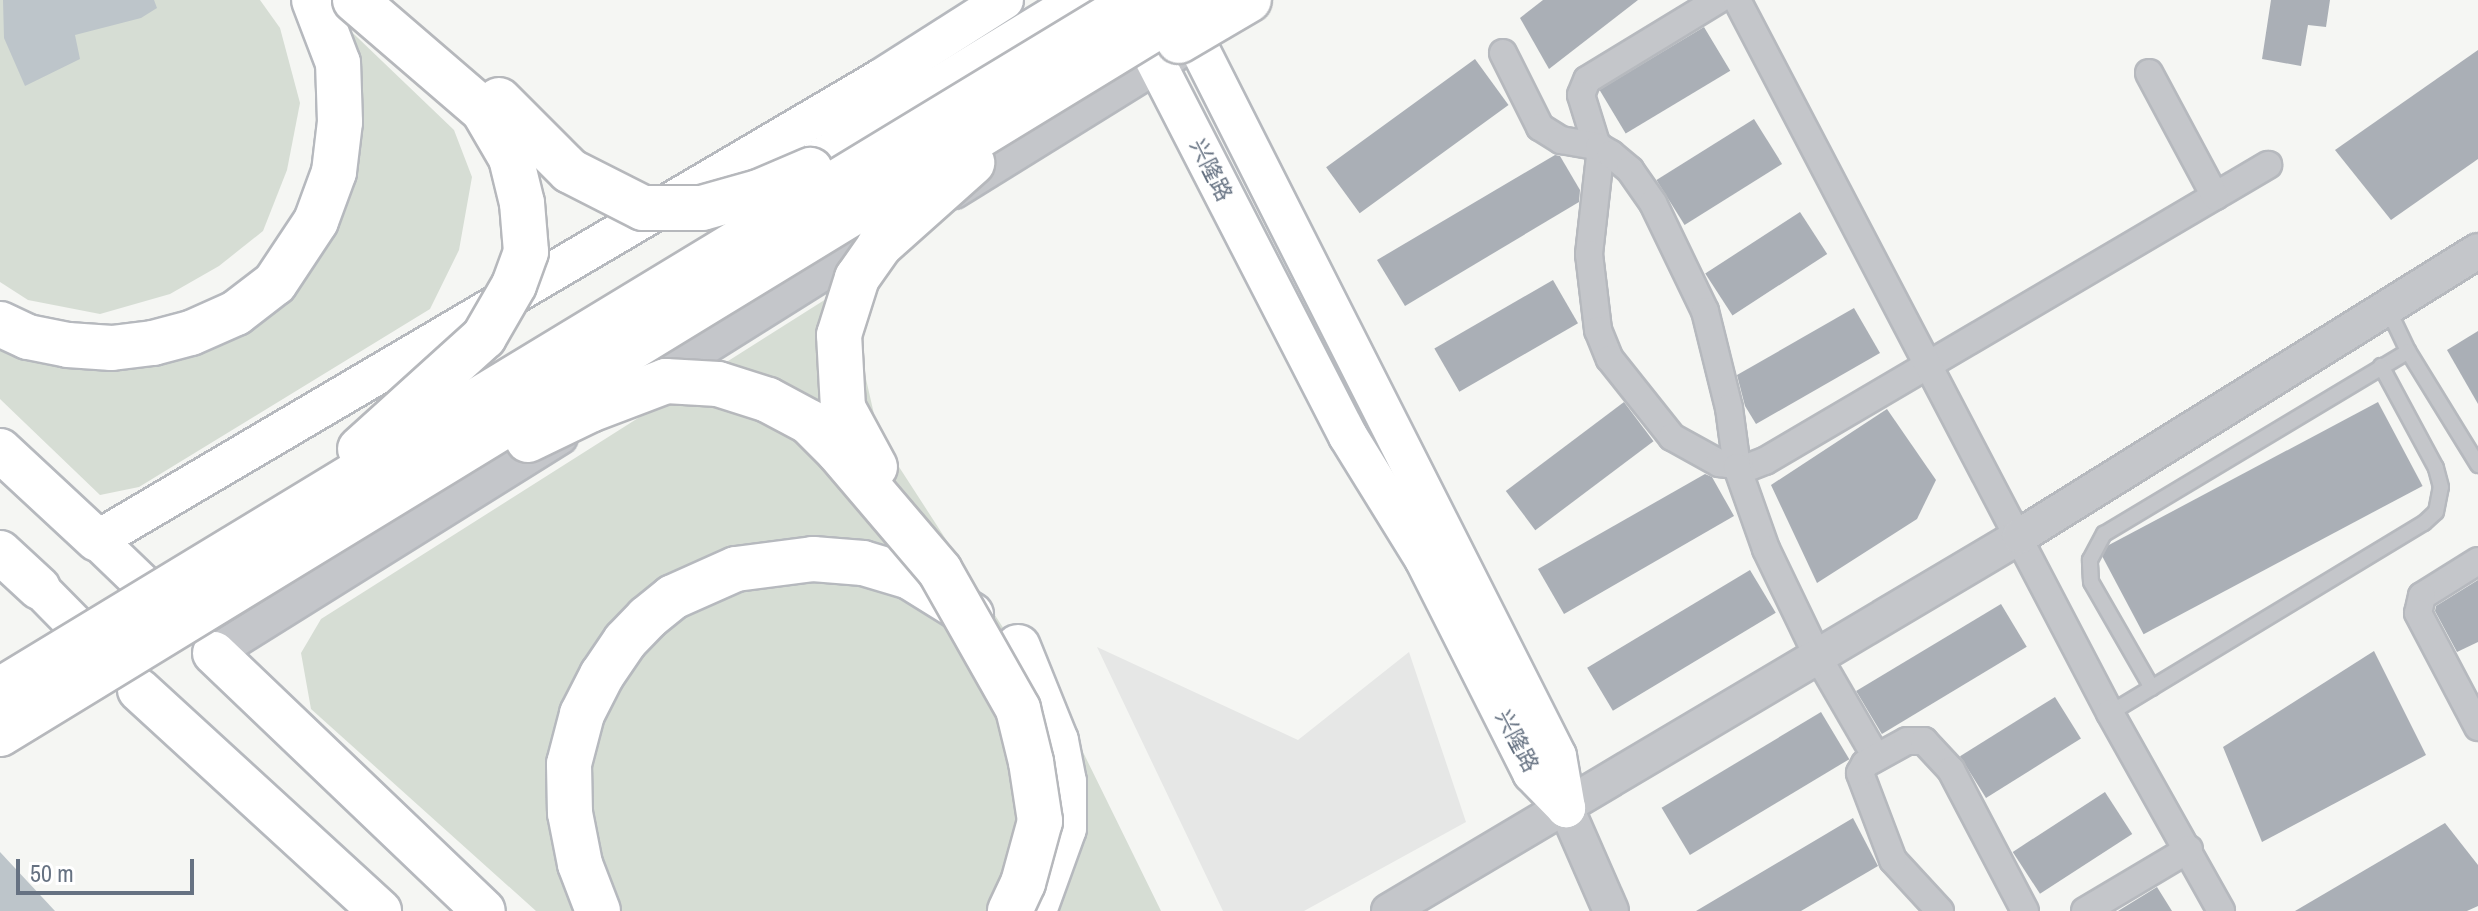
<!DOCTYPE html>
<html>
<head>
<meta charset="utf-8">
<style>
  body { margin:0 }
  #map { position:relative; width:2478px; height:911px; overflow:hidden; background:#f5f6f3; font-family:"Archivo Narrow","Noto Sans SC",sans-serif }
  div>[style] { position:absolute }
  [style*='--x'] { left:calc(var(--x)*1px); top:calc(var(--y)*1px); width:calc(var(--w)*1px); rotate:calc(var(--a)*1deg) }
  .built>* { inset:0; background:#e6e7e6 }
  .green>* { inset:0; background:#d6ddd4 }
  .water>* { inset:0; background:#bdc5ca }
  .building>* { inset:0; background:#aaafb6; transform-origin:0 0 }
  .roads { filter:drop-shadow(2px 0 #b6b9be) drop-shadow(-2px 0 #b6b9be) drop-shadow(0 2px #b6b9be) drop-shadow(0 -2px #b6b9be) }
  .service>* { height:14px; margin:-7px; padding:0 7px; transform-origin:7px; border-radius:7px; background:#c4c6ca }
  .minor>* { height:26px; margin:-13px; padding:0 13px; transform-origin:13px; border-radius:13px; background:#c4c6ca }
  .tertiary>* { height:34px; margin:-17px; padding:0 17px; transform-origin:17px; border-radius:17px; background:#c4c6ca }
  .secondary>* { height:38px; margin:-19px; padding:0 19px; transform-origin:19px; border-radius:19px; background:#fff }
  .primary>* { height:42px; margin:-21px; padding:0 21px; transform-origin:21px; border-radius:21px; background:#fff }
  .trunk>* { height:44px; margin:-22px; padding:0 22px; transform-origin:22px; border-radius:22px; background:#fff }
  .bridges { filter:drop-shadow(2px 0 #b6b8bc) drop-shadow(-2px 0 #b6b8bc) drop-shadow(0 2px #b6b8bc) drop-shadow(0 -2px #b6b8bc) }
  .trunk-bridge>* { height:44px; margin:-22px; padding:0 22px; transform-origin:22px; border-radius:22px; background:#fff }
  span { translate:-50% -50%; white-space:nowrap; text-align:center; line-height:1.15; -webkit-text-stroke:8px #fff; paint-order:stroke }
  .street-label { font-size:22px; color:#667282 }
  .scale { position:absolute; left:16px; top:859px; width:178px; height:36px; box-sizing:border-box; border:4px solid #667282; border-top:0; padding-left:10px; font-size:24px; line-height:28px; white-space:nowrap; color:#667282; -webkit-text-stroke:6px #fff; paint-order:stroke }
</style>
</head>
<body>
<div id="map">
  <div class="built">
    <i style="clip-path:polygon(1097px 647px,1298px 740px,1409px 652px,1466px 822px,1304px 911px,1223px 911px)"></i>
  </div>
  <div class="green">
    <i style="clip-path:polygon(0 0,260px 0,280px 28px,300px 103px,287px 170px,263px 231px,219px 266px,170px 294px,100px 314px,28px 300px,0 282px)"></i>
    <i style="clip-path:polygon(334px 15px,454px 130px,472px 177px,459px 250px,430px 309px,139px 487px,100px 495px,0 399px,0 346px,164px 355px,310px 254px)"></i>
    <i style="clip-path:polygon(845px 287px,879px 436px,1081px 748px,1161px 911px,536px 911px,311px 709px,301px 653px,321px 619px)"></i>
  </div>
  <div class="water">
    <i style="clip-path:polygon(154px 0,157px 8px,141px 18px,75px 35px,80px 59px,25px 86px,4px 38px,3px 0)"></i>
    <i style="clip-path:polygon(0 852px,55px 911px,0 911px)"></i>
  </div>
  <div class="building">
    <i style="clip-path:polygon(1543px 0,1638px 0,1549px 69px,1520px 18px)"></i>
    <i style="clip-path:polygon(2271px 0,2330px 0,2326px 27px,2308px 25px,2301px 66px,2262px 59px)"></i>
    <i style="left:1704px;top:27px;width:51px;height:122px;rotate:59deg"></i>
    <i style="clip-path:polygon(2478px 50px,2478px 159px,2391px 220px,2335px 150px)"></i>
    <i style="left:1475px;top:59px;width:57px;height:184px;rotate:54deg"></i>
    <i style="left:1754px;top:119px;width:53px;height:115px;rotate:58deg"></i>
    <i style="clip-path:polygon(1555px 155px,1560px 156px,1580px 190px,1579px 202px,1405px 306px,1377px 260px)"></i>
    <i style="left:1800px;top:212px;width:50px;height:113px;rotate:57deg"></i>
    <i style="left:1553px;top:280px;width:50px;height:137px;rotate:60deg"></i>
    <i style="clip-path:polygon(1854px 308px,1880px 353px,1756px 424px,1745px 406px,1737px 375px)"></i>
    <i style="clip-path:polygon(2478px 331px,2478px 404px,2447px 350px)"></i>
    <i style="left:1624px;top:402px;width:49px;height:148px;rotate:53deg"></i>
    <i style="left:2378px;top:402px;width:95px;height:316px;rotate:62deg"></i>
    <i style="clip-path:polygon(1887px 409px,1936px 480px,1917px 519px,1817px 583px,1771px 485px)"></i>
    <i style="clip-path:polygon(1705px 474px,1712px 477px,1734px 516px,1564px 614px,1538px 569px)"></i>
    <i style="left:1750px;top:570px;width:50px;height:190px;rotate:59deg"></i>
    <i style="clip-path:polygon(2478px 580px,2478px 642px,2457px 652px,2435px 611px,2436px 606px)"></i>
    <i style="left:2001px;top:604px;width:50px;height:169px;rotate:59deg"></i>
    <i style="clip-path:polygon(2374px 651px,2426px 755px,2262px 842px,2223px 747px)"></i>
    <i style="left:2055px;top:697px;width:49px;height:112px;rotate:58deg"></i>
    <i style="left:1821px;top:712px;width:55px;height:186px;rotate:59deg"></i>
    <i style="left:2105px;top:792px;width:50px;height:110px;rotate:57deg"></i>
    <i style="clip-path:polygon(1853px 818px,1878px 866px,1801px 911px,1696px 911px)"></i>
    <i style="clip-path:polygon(2445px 823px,2478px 865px,2478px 906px,2467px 911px,2295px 911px)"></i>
    <i style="clip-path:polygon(2157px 887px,2172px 911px,2118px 911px)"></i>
  </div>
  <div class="roads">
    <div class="service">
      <i style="--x:2388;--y:309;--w:47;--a:64.5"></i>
      <i style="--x:2408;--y:351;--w:134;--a:58.4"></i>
      <i style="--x:2152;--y:688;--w:122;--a:-119.9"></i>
      <i style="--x:2091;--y:582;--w:22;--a:-93"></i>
      <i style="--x:2090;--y:560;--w:30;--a:-62"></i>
      <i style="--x:2104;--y:534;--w:355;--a:-31"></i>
      <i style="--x:2110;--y:713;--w:367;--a:-31.2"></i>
      <i style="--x:2424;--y:523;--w:16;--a:-43"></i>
      <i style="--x:2436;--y:512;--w:25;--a:-79"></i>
      <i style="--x:2441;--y:487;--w:20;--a:-105"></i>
      <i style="--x:2436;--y:468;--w:116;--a:-118.3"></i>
    </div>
    <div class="minor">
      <i style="--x:1718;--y:0;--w:153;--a:148.6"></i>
      <i style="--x:1587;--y:80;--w:16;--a:112"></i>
      <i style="--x:1581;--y:95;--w:64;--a:72.7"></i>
      <i style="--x:1600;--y:156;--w:99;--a:96.4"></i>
      <i style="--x:1589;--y:254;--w:77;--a:83.2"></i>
      <i style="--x:1598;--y:330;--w:31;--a:68"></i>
      <i style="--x:1610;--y:359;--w:100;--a:51.5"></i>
      <i style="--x:1672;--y:437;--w:54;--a:29"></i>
      <i style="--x:1719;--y:463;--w:30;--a:8"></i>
      <i style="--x:1749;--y:467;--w:17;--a:-21"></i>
      <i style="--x:1765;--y:461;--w:584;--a:-30.48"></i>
      <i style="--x:1737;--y:0;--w:805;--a:62.38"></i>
      <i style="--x:2110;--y:713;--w:227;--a:60.7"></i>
      <i style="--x:1503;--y:53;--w:83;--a:63.4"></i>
      <i style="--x:1540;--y:127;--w:25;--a:32"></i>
      <i style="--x:1561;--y:140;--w:39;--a:10"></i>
      <i style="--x:1599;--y:147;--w:14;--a:30"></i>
      <i style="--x:1611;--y:154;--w:25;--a:40"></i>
      <i style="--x:1630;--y:170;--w:40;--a:55.1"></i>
      <i style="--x:1653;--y:203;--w:120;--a:64.3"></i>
      <i style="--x:1705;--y:311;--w:100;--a:76.1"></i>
      <i style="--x:1729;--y:408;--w:60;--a:82.3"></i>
      <i style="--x:1737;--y:467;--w:87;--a:70.5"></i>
      <i style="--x:1766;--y:549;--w:120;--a:64.3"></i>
      <i style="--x:1818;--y:657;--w:116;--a:59.9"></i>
      <i style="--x:2149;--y:73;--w:140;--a:61.8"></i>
      <i style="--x:2478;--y:561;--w:66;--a:148"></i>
      <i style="--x:2422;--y:596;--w:17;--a:103"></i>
      <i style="--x:2418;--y:613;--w:129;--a:62.2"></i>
      <i style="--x:1940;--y:911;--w:69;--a:-132.7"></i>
      <i style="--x:1893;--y:860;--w:93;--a:-110.8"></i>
      <i style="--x:1860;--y:773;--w:10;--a:-61"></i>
      <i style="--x:1865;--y:764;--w:48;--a:-28.7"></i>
      <i style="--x:1907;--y:741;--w:17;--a:0"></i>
      <i style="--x:1924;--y:741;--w:40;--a:47"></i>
      <i style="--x:1951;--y:770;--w:159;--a:62.3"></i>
      <i style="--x:2085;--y:911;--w:121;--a:-30.8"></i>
    </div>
    <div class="tertiary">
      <i style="--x:954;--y:191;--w:267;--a:-31.8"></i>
      <i style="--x:646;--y:384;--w:275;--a:-32.1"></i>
      <i style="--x:214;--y:653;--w:408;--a:-32"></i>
      <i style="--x:1566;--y:808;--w:112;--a:66.4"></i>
      <i style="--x:1389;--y:911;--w:734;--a:-30.72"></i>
      <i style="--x:2020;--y:536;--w:539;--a:-31.89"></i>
    </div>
    <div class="secondary">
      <i style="--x:1178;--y:6;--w:840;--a:63.19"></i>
      <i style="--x:1557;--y:756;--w:53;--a:80.2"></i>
      <i style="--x:1129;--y:10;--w:479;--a:62.8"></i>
      <i style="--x:1348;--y:436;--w:145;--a:58.3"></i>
      <i style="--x:1424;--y:559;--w:240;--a:63.2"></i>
      <i style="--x:1532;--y:773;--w:49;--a:45.8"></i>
      <i style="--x:39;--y:588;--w:97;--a:45.4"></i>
      <i style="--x:175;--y:615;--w:108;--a:-136.1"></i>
      <i style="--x:97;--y:540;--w:909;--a:-30.49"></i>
      <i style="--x:880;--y:79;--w:147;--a:-32.5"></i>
    </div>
    <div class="primary">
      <i style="--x:0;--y:450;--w:132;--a:42.9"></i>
      <i style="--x:0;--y:552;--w:53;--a:42.7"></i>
      <i style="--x:214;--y:653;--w:373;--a:43.7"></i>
      <i style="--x:139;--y:690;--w:327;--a:42.5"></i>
    </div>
    <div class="trunk">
      <i style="--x:798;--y:175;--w:336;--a:-31.4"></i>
      <i style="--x:0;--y:324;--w:31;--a:25"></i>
      <i style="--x:28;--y:337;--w:41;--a:11.3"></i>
      <i style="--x:68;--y:345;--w:44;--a:3.9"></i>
      <i style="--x:112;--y:348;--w:41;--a:-7"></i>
      <i style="--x:153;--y:343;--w:39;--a:-15"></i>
      <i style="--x:191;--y:333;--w:49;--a:-24"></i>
      <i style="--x:236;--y:313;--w:49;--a:-37.6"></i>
      <i style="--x:275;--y:283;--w:74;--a:-56.5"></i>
      <i style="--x:316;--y:221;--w:52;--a:-69.8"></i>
      <i style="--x:334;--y:172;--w:50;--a:-83.2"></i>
      <i style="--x:340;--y:122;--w:59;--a:-91.9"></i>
      <i style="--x:338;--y:63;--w:67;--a:-110.9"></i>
      <i style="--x:1018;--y:647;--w:101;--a:68"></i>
      <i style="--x:1056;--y:741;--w:42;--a:79"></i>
      <i style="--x:1064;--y:782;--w:46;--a:90"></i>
      <i style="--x:1064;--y:828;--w:88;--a:109.9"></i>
      <i style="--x:598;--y:911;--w:50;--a:-111"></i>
      <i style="--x:580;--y:864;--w:52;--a:-101.1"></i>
      <i style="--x:570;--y:813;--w:49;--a:-91.2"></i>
      <i style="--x:569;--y:764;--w:52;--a:-75.4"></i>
      <i style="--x:582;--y:714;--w:44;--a:-62.9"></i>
      <i style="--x:602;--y:675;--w:41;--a:-55.9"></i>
      <i style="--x:625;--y:641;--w:32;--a:-46"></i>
      <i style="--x:647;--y:618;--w:33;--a:-39"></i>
      <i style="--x:673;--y:597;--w:69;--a:-24"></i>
      <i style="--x:736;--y:569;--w:78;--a:-7.4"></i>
      <i style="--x:813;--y:559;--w:50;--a:4.6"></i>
      <i style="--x:863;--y:563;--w:49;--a:16.6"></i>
      <i style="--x:910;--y:577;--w:72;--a:31.9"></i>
    </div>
  </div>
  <div class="bridges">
    <div class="trunk-bridge">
      <i style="--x:355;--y:0;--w:169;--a:40.7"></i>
      <i style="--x:483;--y:110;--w:56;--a:59.7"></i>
      <i style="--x:511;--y:158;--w:46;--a:76.3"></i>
      <i style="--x:522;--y:203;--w:49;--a:85.3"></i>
      <i style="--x:526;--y:252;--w:35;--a:110"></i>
      <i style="--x:514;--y:285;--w:60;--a:120"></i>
      <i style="--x:484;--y:337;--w:167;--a:137.9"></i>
      <i style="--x:1179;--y:41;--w:81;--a:-30.4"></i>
      <i style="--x:499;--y:100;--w:100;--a:45"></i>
      <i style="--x:570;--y:171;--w:82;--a:26.9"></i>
      <i style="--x:643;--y:208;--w:59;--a:0"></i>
      <i style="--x:702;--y:208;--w:59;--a:-15.7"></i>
      <i style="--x:759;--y:192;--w:56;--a:-23.3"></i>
      <i style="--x:528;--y:440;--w:69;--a:-25.8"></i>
      <i style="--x:590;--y:410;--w:81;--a:-20.9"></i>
      <i style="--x:666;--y:381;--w:52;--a:3.3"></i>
      <i style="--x:718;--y:384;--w:52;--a:17.7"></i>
      <i style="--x:768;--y:400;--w:47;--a:28.2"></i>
      <i style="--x:809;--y:422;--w:41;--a:45"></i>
      <i style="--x:838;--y:451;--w:157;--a:49.6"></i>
      <i style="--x:940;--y:571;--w:159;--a:60.5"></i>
      <i style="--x:1018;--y:709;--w:55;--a:76.2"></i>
      <i style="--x:1031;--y:762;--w:60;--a:81.3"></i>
      <i style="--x:1040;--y:821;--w:64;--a:105.3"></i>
      <i style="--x:1023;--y:883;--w:31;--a:115"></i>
      <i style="--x:875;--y:467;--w:67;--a:-118.5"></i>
      <i style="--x:843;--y:408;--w:73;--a:-93.1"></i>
      <i style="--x:839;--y:335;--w:60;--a:-72.5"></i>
      <i style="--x:857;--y:278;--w:39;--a:-55"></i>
      <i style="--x:879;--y:246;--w:125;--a:-41.7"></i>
      <i style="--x:0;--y:690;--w:1330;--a:-31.25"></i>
      <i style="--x:0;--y:734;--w:1408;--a:-31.43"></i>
    </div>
  </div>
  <div class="street-label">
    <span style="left:1211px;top:170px;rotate:63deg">兴隆路</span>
    <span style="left:1517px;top:741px;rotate:62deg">兴隆路</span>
  </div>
  <div class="scale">50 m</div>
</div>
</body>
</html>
